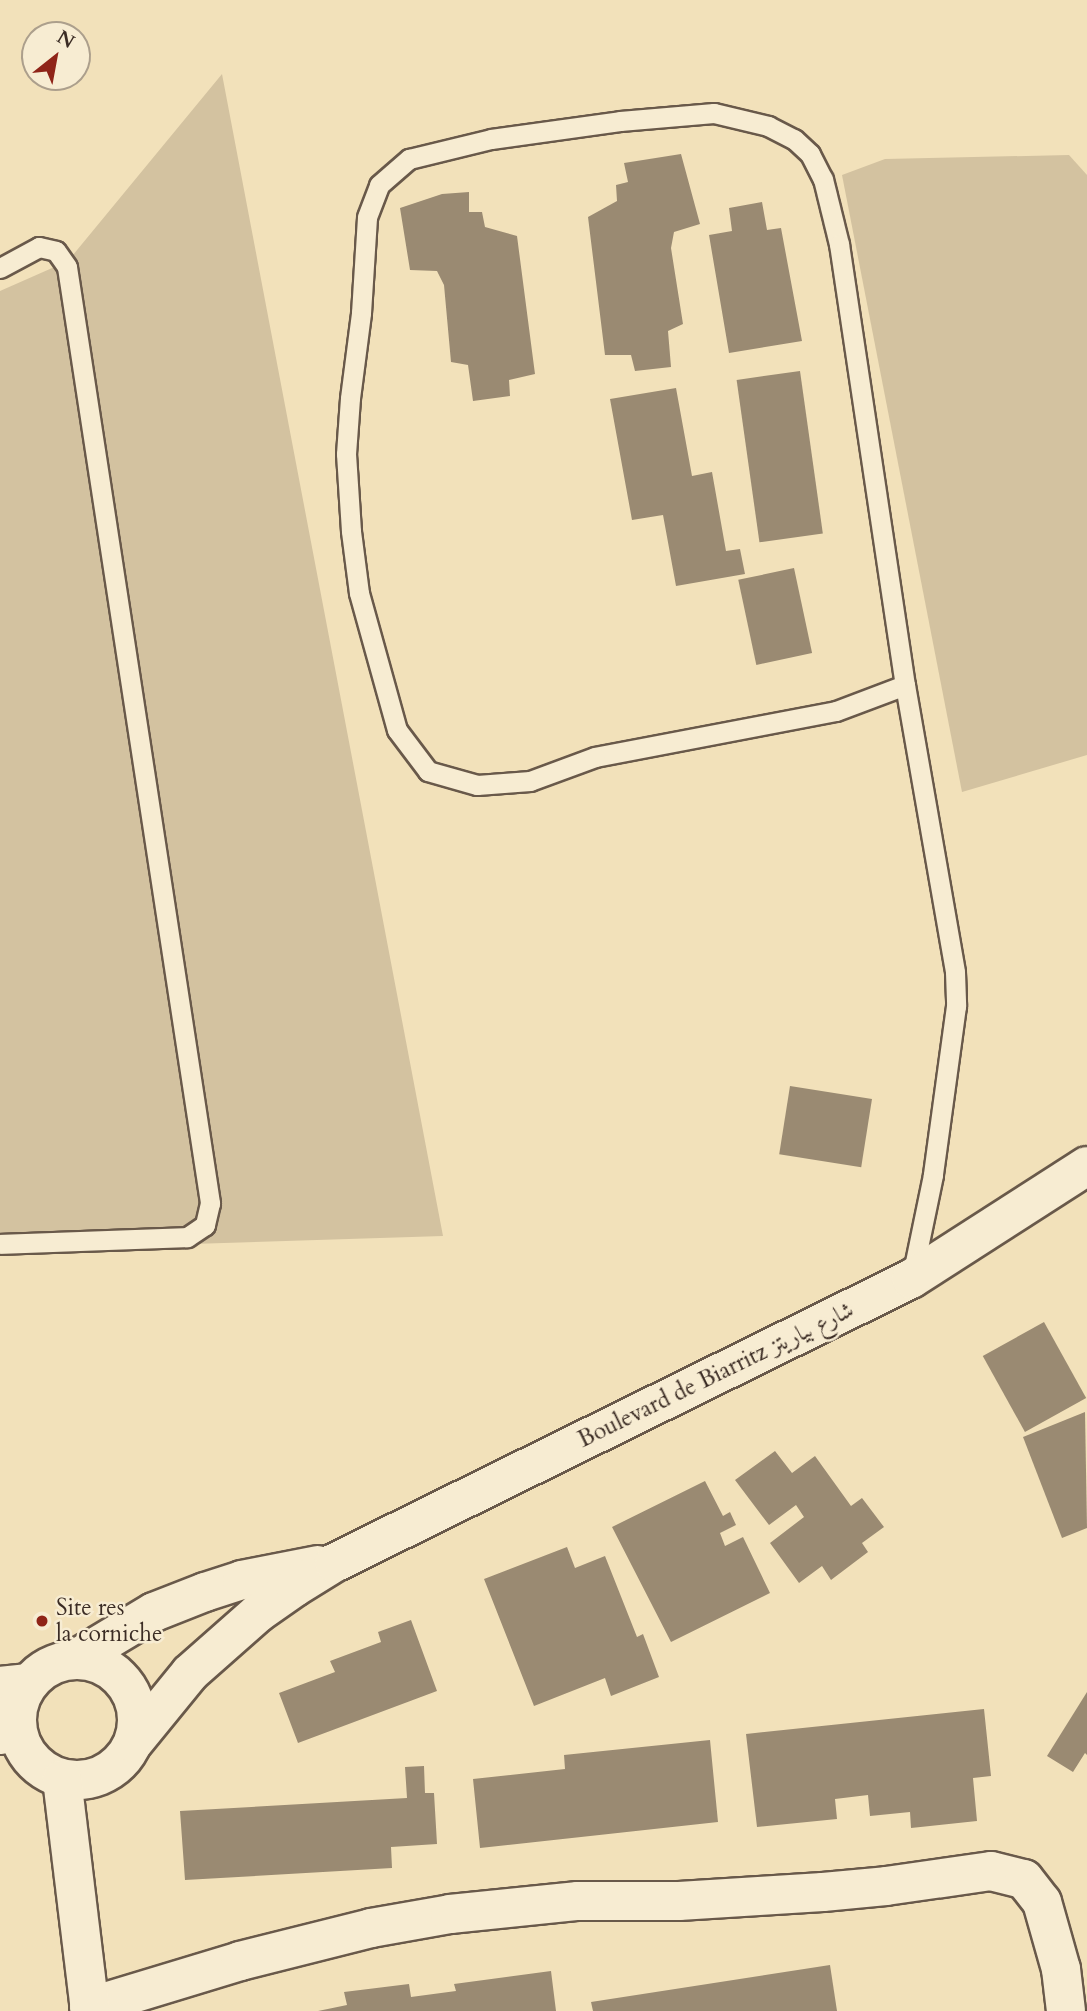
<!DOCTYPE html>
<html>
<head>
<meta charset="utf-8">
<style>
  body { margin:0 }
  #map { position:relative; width:1087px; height:2011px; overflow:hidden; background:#f2e1ba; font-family:Cardo,Amiri,serif }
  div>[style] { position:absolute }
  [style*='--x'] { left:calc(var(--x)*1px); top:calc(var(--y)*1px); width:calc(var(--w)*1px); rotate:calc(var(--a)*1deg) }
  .green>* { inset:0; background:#d3c2a0 }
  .building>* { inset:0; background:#9a8a72; transform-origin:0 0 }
  .roads { filter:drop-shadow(2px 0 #69594a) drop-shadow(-2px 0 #69594a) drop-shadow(0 2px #69594a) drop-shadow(0 -2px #69594a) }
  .service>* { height:19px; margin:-9.5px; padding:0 9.5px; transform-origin:9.5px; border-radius:9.5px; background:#f7ecd2 }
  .minor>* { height:38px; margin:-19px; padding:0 19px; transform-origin:19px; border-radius:19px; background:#f7ecd2 }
  .tertiary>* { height:38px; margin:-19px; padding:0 19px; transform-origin:19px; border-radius:19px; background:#f7ecd2 }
  .tertiary>.ring { margin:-19px; padding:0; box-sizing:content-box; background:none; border:38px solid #f7ecd2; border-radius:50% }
  .dots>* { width:19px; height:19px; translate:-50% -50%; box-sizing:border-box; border:4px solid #f7ecd2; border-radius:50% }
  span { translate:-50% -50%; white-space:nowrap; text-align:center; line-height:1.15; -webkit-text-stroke:5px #f7ecd2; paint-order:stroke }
  .street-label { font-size:23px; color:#3b2c24 }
  .poi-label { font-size:23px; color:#3b2c24 }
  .left { translate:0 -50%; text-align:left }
  .north { position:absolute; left:21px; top:21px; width:70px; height:70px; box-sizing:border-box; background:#f7ecd2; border:2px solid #ac9f8c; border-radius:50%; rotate:31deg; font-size:19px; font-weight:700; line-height:28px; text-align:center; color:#3b2c24 }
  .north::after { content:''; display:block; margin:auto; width:24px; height:32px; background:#8f2418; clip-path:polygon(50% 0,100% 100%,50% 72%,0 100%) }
</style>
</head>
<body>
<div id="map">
  <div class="green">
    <i style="clip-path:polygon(222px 74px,443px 1236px,0 1250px,0 291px,68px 261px)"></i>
    <i style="clip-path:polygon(1069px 155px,1087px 175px,1087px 755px,962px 792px,842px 175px,885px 159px)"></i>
  </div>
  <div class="building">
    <i style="clip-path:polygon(681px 154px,700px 224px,674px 232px,671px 248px,683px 324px,668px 331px,671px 367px,635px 371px,631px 355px,605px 355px,588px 217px,617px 201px,616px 185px,628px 182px,624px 163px)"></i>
    <i style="clip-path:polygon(469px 192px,469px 212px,482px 212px,485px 227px,517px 236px,535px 374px,509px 380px,510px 396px,473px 401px,468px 365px,451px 362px,444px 285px,437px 271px,410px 270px,400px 208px,442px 194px)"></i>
    <i style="clip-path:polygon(762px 202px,767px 230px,781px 228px,802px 341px,729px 353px,709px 235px,732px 231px,729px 208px)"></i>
    <i style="left:800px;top:371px;width:164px;height:64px;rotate:82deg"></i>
    <i style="clip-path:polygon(676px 388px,692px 476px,712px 472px,726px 551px,740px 549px,745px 574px,676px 586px,663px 515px,632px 520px,610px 399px)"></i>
    <i style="left:794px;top:568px;width:87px;height:57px;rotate:78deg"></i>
    <i style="left:790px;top:1086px;width:83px;height:69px;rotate:9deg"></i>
    <i style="left:1044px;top:1322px;width:87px;height:70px;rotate:61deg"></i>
    <i style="clip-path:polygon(1085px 1412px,1087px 1528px,1062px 1538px,1023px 1437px)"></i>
    <i style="clip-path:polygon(775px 1451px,792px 1473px,815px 1456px,851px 1506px,862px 1498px,884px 1527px,862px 1543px,868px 1552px,831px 1580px,822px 1566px,799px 1583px,770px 1543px,804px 1517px,796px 1505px,769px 1525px,735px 1480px)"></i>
    <i style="clip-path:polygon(705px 1481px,723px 1516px,730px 1512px,736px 1525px,720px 1533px,725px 1546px,743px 1537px,770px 1593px,671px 1642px,612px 1527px)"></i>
    <i style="clip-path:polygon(567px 1547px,575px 1568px,605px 1556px,637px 1637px,643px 1634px,659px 1677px,611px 1696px,605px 1678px,534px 1706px,484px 1579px)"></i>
    <i style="clip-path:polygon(411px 1620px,437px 1691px,298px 1743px,279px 1693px,335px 1672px,330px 1661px,381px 1642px,378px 1632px)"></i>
    <i style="clip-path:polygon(1087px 1692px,1087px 1755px,1085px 1753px,1073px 1772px,1047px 1756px)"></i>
    <i style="clip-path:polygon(984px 1709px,991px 1776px,973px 1778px,977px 1821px,911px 1828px,910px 1812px,870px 1816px,868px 1795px,835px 1799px,837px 1819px,757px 1827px,746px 1734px)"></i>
    <i style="clip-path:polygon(710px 1740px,718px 1822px,480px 1848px,473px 1779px,565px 1769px,564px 1755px)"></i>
    <i style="clip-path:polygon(424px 1766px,425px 1793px,434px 1793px,437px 1844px,391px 1847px,392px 1868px,185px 1880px,180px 1811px,407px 1798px,405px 1767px)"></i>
    <i style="clip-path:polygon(830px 1965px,837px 2011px,593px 2011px,591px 2002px)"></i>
    <i style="clip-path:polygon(551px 1971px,556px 2011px,318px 2011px,347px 2005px,344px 1992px,409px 1984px,411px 1997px,456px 1991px,454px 1984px)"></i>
  </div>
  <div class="roads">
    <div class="service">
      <i style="--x:0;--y:268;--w:44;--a:-28.3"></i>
      <i style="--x:39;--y:247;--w:17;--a:13"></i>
      <i style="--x:56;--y:251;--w:19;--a:55"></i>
      <i style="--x:67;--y:267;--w:947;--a:81.31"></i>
      <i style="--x:210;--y:1203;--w:23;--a:103"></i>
      <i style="--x:205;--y:1225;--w:22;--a:146"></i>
      <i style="--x:187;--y:1237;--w:187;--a:177.9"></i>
      <i style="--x:905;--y:685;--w:74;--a:159.4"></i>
      <i style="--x:836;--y:711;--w:245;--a:169.2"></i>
      <i style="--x:595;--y:757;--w:69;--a:159.7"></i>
      <i style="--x:530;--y:781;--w:53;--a:175.7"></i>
      <i style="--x:477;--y:785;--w:51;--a:-164.1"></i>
      <i style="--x:428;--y:771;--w:51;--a:-127.1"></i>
      <i style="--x:397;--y:730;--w:142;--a:-105.5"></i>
      <i style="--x:359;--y:593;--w:63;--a:-97.4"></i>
      <i style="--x:351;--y:531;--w:77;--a:-93.7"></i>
      <i style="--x:346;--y:454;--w:56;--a:-85.9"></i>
      <i style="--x:350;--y:398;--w:86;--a:-82.6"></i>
      <i style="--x:361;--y:313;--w:96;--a:-86.4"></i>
      <i style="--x:367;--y:217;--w:34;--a:-69"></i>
      <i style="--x:379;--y:185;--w:40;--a:-41"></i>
      <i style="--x:409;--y:159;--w:84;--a:-13.7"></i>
      <i style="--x:491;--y:139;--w:130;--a:-7.9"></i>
      <i style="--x:620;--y:121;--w:94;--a:-4.9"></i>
      <i style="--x:714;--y:113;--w:56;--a:13.5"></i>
      <i style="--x:768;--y:126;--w:29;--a:27"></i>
      <i style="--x:794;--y:139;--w:22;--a:43"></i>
      <i style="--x:810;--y:154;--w:28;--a:63"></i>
      <i style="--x:823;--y:179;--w:67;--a:76.2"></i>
      <i style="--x:839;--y:244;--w:446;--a:81.5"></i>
      <i style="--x:905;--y:685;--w:291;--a:80.1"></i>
      <i style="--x:955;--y:972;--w:34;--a:88"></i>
      <i style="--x:956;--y:1006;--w:171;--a:97.8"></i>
      <i style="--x:933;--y:1175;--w:103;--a:101.7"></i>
    </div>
    <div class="minor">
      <i style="--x:0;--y:1686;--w:29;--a:-6"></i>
      <i style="--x:0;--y:1735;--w:17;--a:-10"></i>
      <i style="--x:89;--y:2007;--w:158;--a:-16.9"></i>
      <i style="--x:240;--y:1961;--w:135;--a:-14.1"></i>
      <i style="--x:371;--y:1928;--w:80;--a:-10"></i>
      <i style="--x:450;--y:1914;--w:129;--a:-5.8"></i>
      <i style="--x:578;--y:1901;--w:101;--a:0"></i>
      <i style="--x:679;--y:1901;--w:144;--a:-3.6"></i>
      <i style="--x:823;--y:1892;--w:63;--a:-5.4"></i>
      <i style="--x:886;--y:1886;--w:106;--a:-8.1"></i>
      <i style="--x:991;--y:1871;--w:34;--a:14"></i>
      <i style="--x:1024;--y:1879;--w:29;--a:52"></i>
      <i style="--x:1042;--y:1902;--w:70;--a:74.2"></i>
      <i style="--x:1061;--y:1969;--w:42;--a:83.2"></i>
    </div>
    <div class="tertiary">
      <i class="ring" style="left:17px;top:1660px;width:82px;height:82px"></i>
      <i style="--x:74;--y:1660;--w:93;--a:-31"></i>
      <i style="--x:154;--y:1612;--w:55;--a:-21.4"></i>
      <i style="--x:205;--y:1592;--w:39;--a:-18"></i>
      <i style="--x:242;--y:1580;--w:77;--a:-11.2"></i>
      <i style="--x:133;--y:1743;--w:90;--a:-50.8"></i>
      <i style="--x:190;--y:1673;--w:91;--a:-41.4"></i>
      <i style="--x:258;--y:1613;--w:45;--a:-35.1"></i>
      <i style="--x:295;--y:1587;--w:46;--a:-31.6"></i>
      <i style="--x:334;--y:1563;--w:643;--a:-26.21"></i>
      <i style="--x:911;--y:1279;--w:209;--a:-32.7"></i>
      <i style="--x:62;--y:1779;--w:234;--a:83.1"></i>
    </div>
  </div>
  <div class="dots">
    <i style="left:42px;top:1621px;background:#8f2418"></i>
  </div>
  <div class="street-label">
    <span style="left:716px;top:1375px;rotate:-26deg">Boulevard de Biarritz شارع بياريتز</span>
  </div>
  <div class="poi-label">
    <span class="left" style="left:56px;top:1621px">Site res<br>la corniche</span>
  </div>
  <div class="north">N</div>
</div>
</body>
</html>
